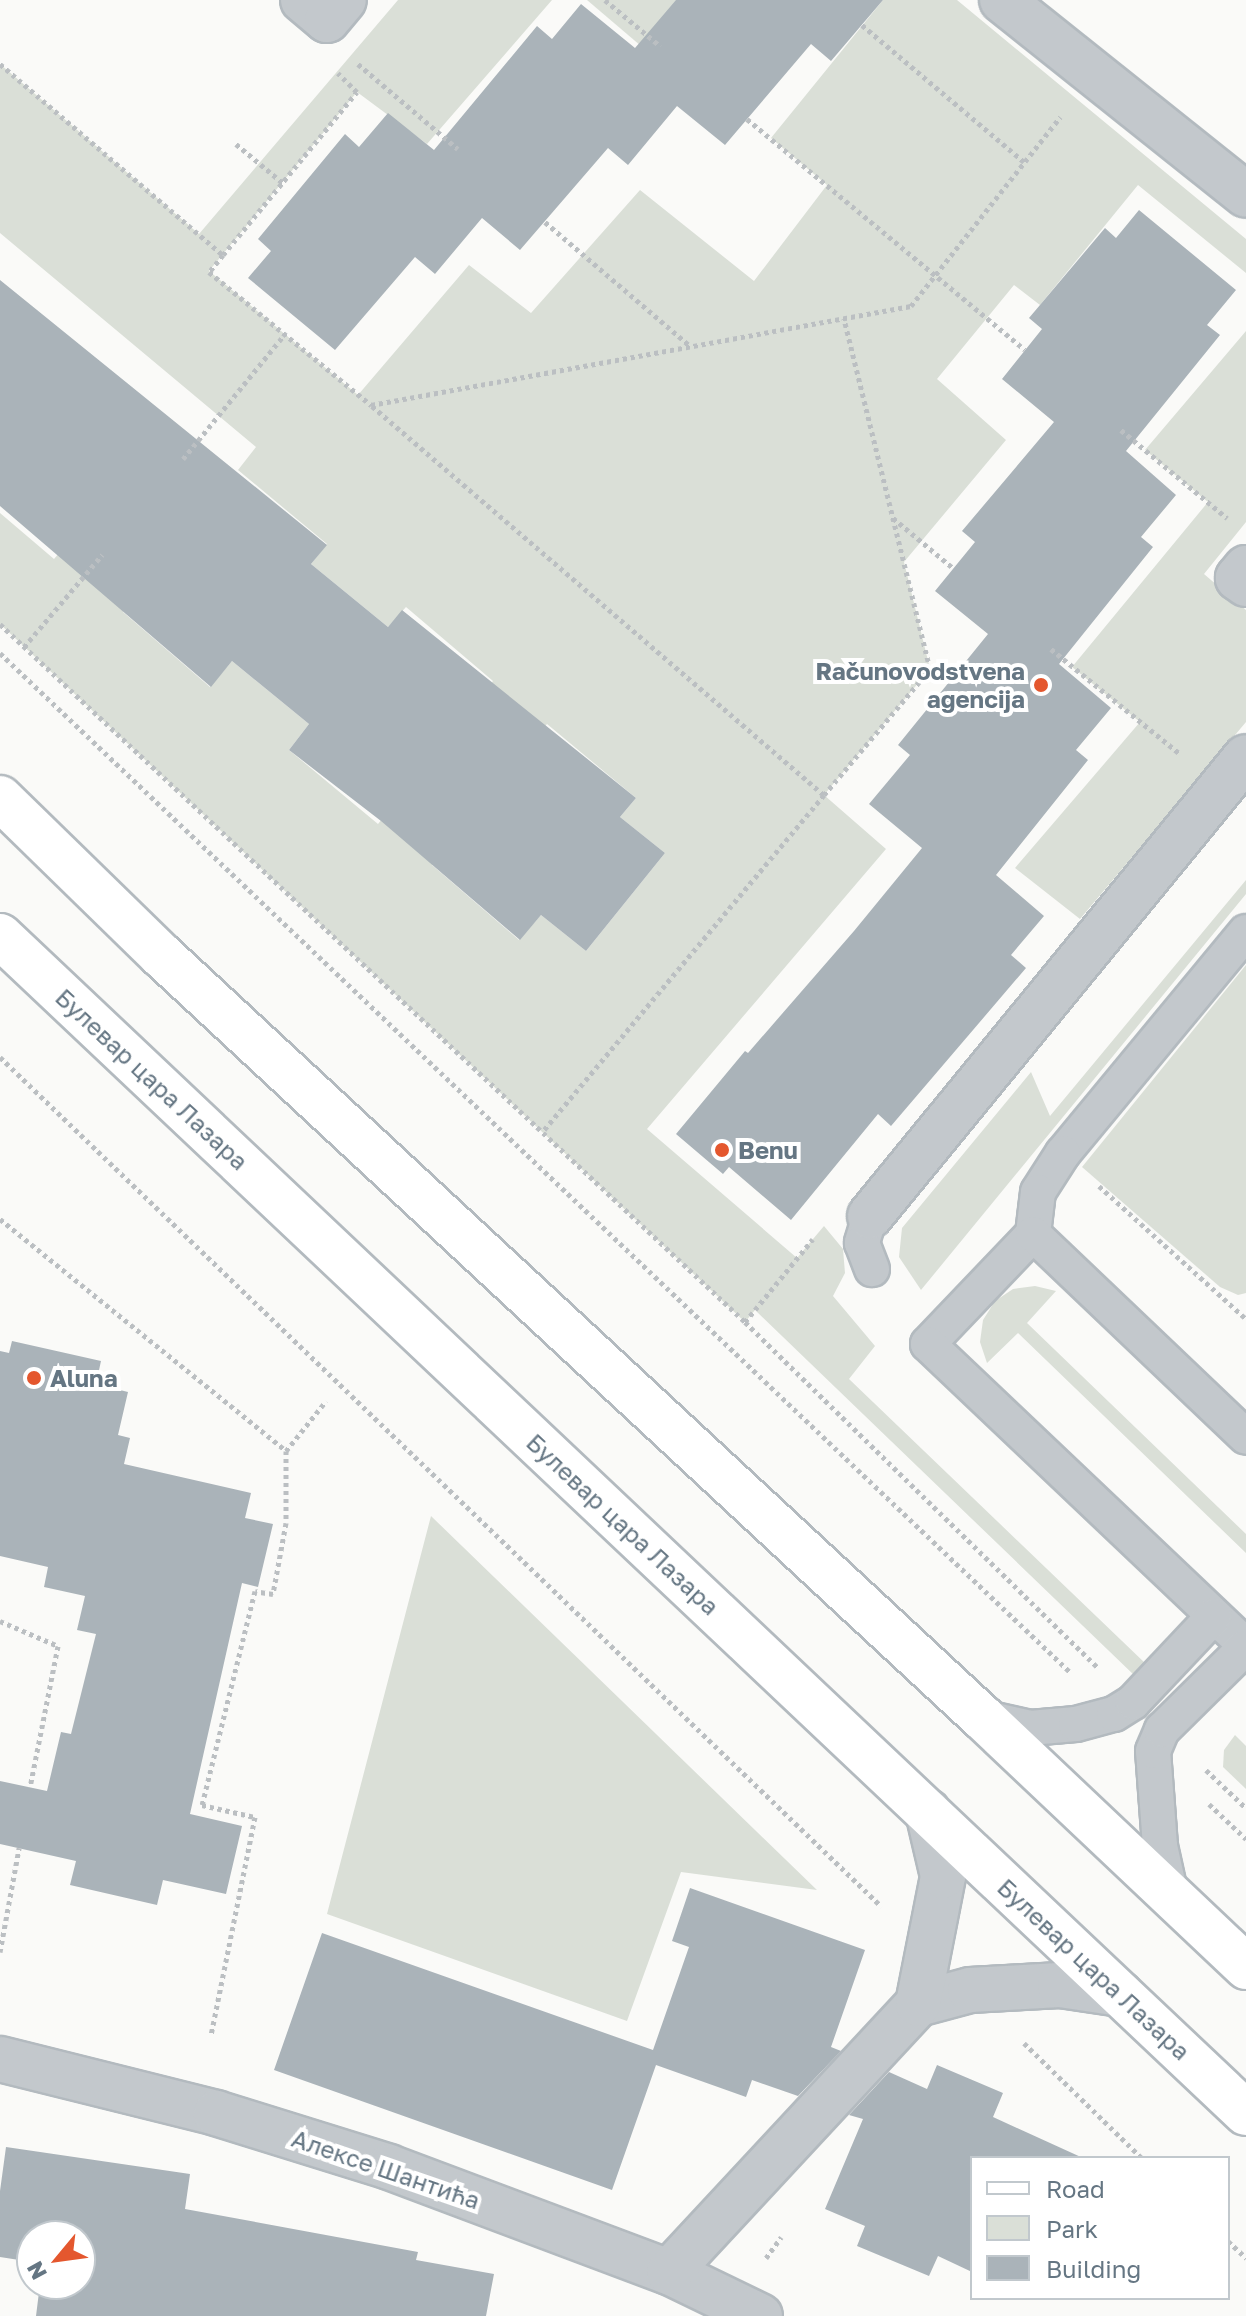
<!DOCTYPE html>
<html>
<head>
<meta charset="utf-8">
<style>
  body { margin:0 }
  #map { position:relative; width:1246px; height:2316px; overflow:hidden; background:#fafaf8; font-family:"Golos Text",sans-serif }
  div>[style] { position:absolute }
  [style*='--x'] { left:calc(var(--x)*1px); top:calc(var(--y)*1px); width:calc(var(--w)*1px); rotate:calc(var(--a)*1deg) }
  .green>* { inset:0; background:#dadfd7 }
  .building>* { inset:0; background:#aab3b9 }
  .path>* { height:5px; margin-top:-2.5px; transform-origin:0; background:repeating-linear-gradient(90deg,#bbbfc2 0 4px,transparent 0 8px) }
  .roads { filter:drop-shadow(2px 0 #b3babf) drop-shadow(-2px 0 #b3babf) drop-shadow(0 2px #b3babf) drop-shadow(0 -2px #b3babf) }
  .service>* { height:34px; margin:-17px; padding:0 17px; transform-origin:17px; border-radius:17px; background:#c3c8cc }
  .minor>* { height:44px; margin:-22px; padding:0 22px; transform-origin:22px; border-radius:22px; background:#c3c8cc }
  .secondary>* { height:44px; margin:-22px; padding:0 22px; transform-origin:22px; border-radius:22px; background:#fff }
  .dots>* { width:22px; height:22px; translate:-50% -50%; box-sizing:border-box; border:4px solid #fff; border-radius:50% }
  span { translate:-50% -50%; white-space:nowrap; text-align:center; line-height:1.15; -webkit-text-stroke:8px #fff; paint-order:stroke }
  .poi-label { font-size:24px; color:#657683; font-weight:700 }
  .right { translate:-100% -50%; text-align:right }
  .left { translate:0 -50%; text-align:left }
  .street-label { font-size:24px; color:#657683 }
  .legend { position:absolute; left:970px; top:2156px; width:260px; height:144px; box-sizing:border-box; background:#fff; border:2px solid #c1c8cd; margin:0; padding:10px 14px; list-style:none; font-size:24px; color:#657683 }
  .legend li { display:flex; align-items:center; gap:16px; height:40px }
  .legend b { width:40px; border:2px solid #c1c8cd }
  .north { position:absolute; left:16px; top:2220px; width:80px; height:80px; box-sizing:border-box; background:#fff; border:2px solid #c1c8cd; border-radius:50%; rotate:241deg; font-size:22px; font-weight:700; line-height:32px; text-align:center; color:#657683 }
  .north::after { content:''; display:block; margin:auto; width:28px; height:36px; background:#e4572e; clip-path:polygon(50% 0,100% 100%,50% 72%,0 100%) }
</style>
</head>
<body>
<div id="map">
  <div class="green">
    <i style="clip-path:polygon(398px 0,552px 0,427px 144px,357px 92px,209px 271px,358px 395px,469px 265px,531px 313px,640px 190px,754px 281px,827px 185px,771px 138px,883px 0,957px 0,1246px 239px,1246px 273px,1138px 185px,1040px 305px,1014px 285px,937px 379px,1006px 440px,904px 562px,930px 669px,824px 795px,886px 849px,647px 1129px,797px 1258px,824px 1226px,843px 1249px,845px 1273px,833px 1296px,875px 1346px,849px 1379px,1146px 1664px,1143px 1672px,1135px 1676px,755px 1310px,745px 1322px,0 624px,0 513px,54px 559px,76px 533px,143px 587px,123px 612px,210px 687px,232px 661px,309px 724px,289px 750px,378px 824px,399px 798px,451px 841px,432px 865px,519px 940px,541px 915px,586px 951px,665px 853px,620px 817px,636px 798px,547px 724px,530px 744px,478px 701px,493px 681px,406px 607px,388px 627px,311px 564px,327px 544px,238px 470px,256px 447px,0 233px,0 64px,199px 234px)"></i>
    <i style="clip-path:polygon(587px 0,678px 0,641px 46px)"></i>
    <i style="clip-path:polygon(1246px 331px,1246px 522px,1204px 574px,1246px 610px,1246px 722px,1080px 919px,1015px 868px,1140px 722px,1072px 667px,1208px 502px,1145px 450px)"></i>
    <i style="clip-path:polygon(1246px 880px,1246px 894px,921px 1290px,899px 1257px,902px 1228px,1031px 1072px,1050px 1116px)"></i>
    <i style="clip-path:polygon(1246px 965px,1246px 1293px,1238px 1295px,1220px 1287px,1082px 1167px)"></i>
    <i style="clip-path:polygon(1035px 1286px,1056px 1291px,1027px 1323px,1246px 1534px,1246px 1553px,1018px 1333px,987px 1363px,980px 1342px,983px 1320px,995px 1301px,1013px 1289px)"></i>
    <i style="clip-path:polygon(431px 1516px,817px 1890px,681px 1872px,627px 2021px,327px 1914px)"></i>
    <i style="clip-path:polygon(1235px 1735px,1246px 1746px,1246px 1789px,1223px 1767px,1224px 1750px)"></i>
  </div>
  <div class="building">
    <i style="clip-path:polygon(676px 0,883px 0,831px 61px,811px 44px,725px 145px,677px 106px,628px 165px,608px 148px,520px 250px,482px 218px,435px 274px,415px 257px,335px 350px,248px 278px,271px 251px,258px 239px,345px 134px,359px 147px,388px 113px,434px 150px,537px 26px,552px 39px,581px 4px,635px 48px)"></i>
    <i style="clip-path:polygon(1139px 210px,1236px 290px,1207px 325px,1220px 335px,1126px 451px,1176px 495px,1141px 537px,1153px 547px,1059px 664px,1111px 708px,1076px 750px,1088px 760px,996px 875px,1044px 916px,1011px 955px,1026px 968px,891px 1126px,878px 1114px,791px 1220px,729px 1167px,723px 1174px,676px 1134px,745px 1051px,748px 1053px,854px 931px,922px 848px,869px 804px,910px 755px,898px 745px,988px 634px,935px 591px,975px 542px,962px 531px,1054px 422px,1002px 379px,1042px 329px,1029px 318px,1105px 228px,1116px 238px)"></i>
    <i style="clip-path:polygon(0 280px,327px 545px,311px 564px,388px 627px,402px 610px,636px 798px,620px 817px,665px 853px,586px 951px,541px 915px,520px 940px,381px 821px,289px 750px,309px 724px,232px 661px,211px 687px,0 506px)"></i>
    <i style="clip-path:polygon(12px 1341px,101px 1361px,96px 1384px,128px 1392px,118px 1435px,130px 1438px,124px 1464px,251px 1493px,245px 1518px,273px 1524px,258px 1587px,242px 1583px,190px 1814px,242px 1826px,226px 1894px,163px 1880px,157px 1905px,70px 1885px,76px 1861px,0 1844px,0 1781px,47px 1791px,61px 1732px,71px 1734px,96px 1634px,77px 1630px,85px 1596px,44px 1587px,48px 1567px,0 1556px,0 1351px,9px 1353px)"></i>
    <i style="clip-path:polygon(690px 1888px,865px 1950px,831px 2047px,841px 2051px,798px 2096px,752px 2080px,746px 2097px,656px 2065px,612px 2190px,274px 2070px,322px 1933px,653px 2050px,689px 1947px,672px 1941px)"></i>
    <i style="clip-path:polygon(937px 2065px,1003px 2093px,993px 2117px,1083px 2158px,972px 2158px,972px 2272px,938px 2256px,929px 2276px,857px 2246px,865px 2226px,825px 2209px,863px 2119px,849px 2115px,889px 2072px,927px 2089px)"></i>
    <i style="clip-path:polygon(6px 2147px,190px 2174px,185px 2209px,418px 2252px,416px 2260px,494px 2274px,486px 2316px,36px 2316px,40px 2284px,80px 2284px,80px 2236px,32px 2236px,32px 2262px,0 2257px,0 2191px)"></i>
  </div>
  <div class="path">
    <i style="--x:605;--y:0;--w:72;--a:39.9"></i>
    <i style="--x:862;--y:25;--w:212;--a:40.2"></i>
    <i style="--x:0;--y:64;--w:294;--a:40.6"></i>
    <i style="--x:223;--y:255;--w:211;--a:-50.6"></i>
    <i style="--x:357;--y:92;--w:27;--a:-135"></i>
    <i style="--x:358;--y:64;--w:131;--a:40.4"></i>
    <i style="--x:747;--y:119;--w:361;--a:39.7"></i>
    <i style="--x:236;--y:144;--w:61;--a:39.7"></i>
    <i style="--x:545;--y:222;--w:191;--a:40.5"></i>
    <i style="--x:223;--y:255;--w:22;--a:129"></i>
    <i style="--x:209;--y:272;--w:210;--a:39.4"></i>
    <i style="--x:371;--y:405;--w:549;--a:-10.39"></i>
    <i style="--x:911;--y:306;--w:241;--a:-51.7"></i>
    <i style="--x:372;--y:406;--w:596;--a:40.72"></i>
    <i style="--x:824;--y:795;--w:439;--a:129.9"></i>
    <i style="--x:1121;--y:430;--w:138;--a:39.7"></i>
    <i style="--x:183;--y:459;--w:161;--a:-50.8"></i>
    <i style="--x:893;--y:518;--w:78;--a:39.8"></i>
    <i style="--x:0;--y:624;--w:1021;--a:43.13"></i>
    <i style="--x:745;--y:1322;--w:493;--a:44.4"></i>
    <i style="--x:24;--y:647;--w:121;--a:-49.7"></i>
    <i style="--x:1051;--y:649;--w:166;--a:39.1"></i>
    <i style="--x:0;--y:653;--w:1479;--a:43.6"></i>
    <i style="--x:824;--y:795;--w:165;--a:-49.9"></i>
    <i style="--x:930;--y:669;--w:361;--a:-103.8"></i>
    <i style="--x:0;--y:1057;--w:1224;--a:43.94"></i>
    <i style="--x:1099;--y:1186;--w:198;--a:42.1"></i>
    <i style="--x:0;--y:1219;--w:368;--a:39"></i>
    <i style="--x:286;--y:1451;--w:72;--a:90"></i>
    <i style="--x:286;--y:1523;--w:72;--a:100.4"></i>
    <i style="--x:273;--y:1594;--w:18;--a:-171"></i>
    <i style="--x:255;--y:1591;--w:220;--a:103.9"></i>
    <i style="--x:202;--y:1805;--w:54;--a:12.8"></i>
    <i style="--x:255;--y:1817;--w:222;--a:101.4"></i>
    <i style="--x:745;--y:1322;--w:107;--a:-50.7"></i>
    <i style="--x:286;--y:1451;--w:64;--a:-51.3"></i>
    <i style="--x:0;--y:1621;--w:63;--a:23.3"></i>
    <i style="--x:58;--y:1646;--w:144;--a:101.2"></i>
    <i style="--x:1206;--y:1770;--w:55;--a:43.5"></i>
    <i style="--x:1209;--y:1804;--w:51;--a:43.4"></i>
    <i style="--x:0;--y:1952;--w:106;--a:-79.6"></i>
    <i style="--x:1024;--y:2043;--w:165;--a:44.3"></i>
    <i style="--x:1228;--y:2241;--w:25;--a:43"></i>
    <i style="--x:766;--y:2258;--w:26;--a:-54"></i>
  </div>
  <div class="roads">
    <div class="service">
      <i style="--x:1246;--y:932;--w:287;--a:129.6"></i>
      <i style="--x:1063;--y:1153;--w:46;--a:122.7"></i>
      <i style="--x:1038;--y:1192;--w:42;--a:96.8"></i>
      <i style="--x:1033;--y:1234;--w:152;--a:133.7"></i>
      <i style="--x:928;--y:1344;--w:439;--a:43.5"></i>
      <i style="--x:870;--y:1216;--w:28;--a:107"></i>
      <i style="--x:862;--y:1243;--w:28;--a:69"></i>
      <i style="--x:1033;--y:1234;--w:294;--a:43.6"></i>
      <i style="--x:982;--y:1717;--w:49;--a:12.9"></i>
      <i style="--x:1030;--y:1728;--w:46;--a:-5"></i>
      <i style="--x:1076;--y:1724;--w:39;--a:-15"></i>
      <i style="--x:1114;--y:1714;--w:22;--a:-32"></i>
      <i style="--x:1133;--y:1702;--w:118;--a:-46.7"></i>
      <i style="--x:1171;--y:1896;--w:51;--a:-102.4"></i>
      <i style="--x:1160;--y:1846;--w:95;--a:-94.2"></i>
      <i style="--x:1153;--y:1751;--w:23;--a:-67"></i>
      <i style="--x:1162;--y:1730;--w:118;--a:-44.7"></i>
    </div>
    <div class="minor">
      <i style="--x:303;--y:0;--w:31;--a:40"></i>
      <i style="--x:327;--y:20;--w:26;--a:-50"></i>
      <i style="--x:1002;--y:0;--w:312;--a:38.6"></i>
      <i style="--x:1246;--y:568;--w:13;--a:129"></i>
      <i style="--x:1238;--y:578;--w:10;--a:37"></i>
      <i style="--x:870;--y:1216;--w:593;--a:-50.68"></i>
      <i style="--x:918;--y:2004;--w:54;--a:-15.1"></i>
      <i style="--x:970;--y:1990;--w:90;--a:-3.2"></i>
      <i style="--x:1060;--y:1985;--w:61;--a:8.5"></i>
      <i style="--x:0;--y:2059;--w:223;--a:14"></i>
      <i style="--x:216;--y:2113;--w:181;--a:17.3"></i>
      <i style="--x:389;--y:2167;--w:299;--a:20.6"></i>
      <i style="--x:669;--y:2272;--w:101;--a:25.8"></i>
      <i style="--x:669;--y:2272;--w:366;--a:-47.1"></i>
      <i style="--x:918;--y:2004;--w:130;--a:-78.9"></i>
      <i style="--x:943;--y:1876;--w:66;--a:-103.2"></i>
    </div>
    <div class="secondary">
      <i style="--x:0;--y:798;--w:225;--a:44.3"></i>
      <i style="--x:161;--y:955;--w:1120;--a:42.87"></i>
      <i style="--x:982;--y:1717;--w:364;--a:43.4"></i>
      <i style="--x:0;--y:936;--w:1714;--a:43.37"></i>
    </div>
  </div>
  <div class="dots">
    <i style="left:1041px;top:685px;background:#e4572e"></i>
    <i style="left:722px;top:1150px;background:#e4572e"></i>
    <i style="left:34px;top:1378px;background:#e4572e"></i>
  </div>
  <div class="poi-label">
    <span class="right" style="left:1025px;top:685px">Računovodstvena<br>agencija</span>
    <span class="left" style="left:738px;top:1150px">Benu</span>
    <span class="left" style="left:50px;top:1378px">Aluna</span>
  </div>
  <div class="street-label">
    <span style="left:152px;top:1079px;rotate:43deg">Булевар цара Лазара</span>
    <span style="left:623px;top:1524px;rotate:43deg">Булевар цара Лазара</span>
    <span style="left:1094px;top:1969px;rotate:43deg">Булевар цара Лазара</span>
    <span style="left:386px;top:2169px;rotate:19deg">Алексе Шантића</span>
  </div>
  <ul class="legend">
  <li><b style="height:10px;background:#fff"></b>Road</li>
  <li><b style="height:22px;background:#dadfd7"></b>Park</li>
  <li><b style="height:22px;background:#aab3b9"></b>Building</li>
  </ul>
  <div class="north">N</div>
</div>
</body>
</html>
